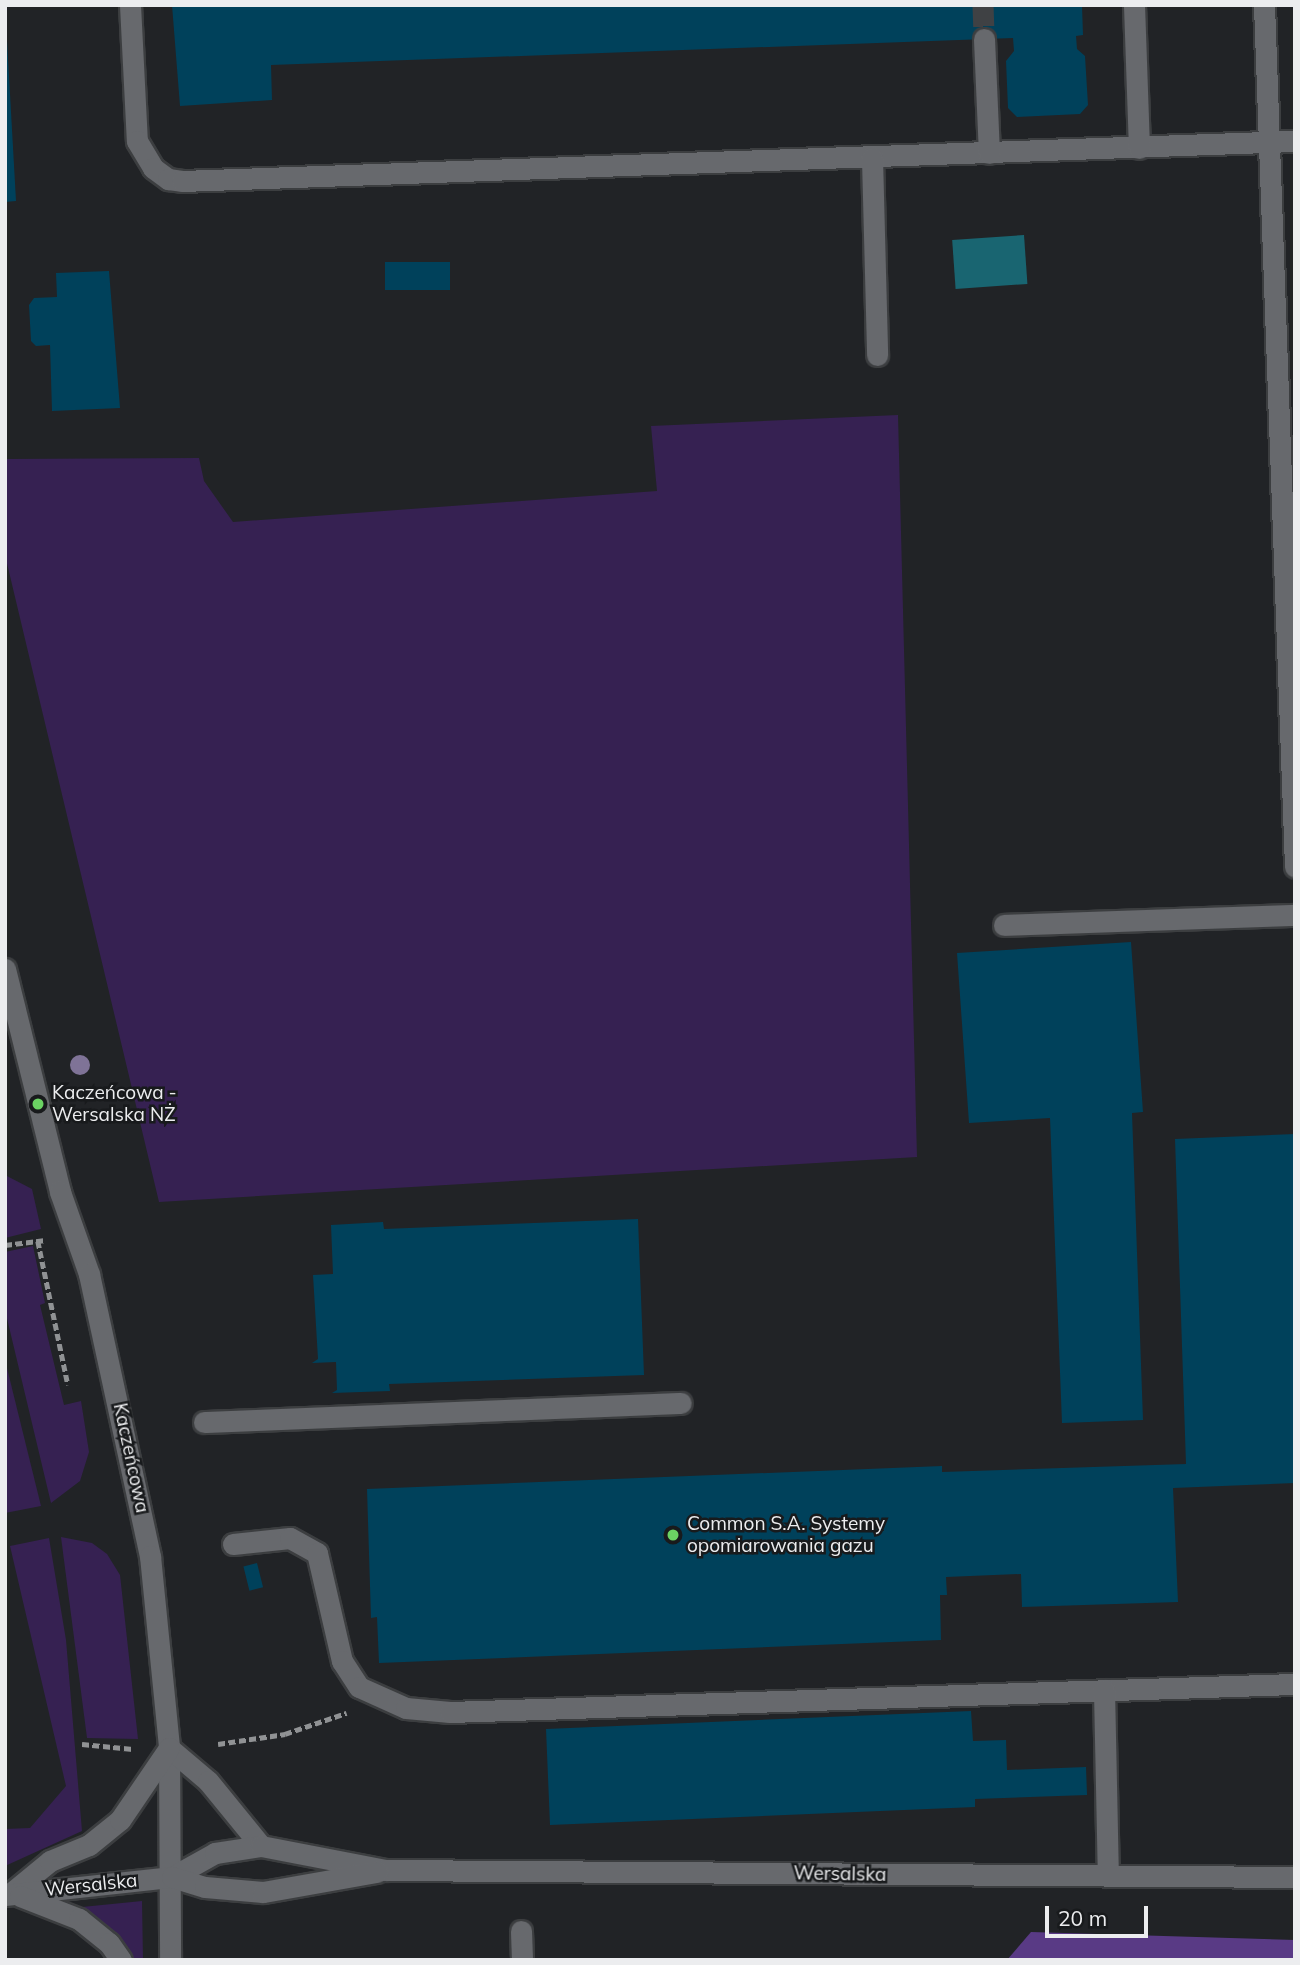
<!DOCTYPE html>
<html>
<head>
<meta charset="utf-8">
<style>
  body { margin:0 }
  #map { position:relative; width:1300px; height:1965px; overflow:hidden; background:#212326; font-family:Mulish,sans-serif }
  div>[style] { position:absolute }
  [style*='--x'] { left:calc(var(--x)*1px); top:calc(var(--y)*1px); width:calc(var(--w)*1px); rotate:calc(var(--a)*1deg) }
  .green>* { inset:0; background:#362152 }
  .forest>* { inset:0; background:#593a85 }
  .water>* { inset:0; background:#196571; transform-origin:0 0 }
  .building>* { inset:0; background:#00415b; transform-origin:0 0 }
  .minor-tunnel>* { height:21px; margin-top:-10.5px; transform-origin:0; background:repeating-linear-gradient(90deg,#3f4144 0 21px,transparent 0 31px) }
  .path>* { height:4.5px; margin-top:-2.25px; transform-origin:0; background:repeating-linear-gradient(90deg,#909294 0 7px,transparent 0 10.5px) }
  .roads { filter:drop-shadow(2px 0 #3c3e40) drop-shadow(-2px 0 #3c3e40) drop-shadow(0 2px #3c3e40) drop-shadow(0 -2px #3c3e40) }
  .minor>* { height:21px; margin:-10.5px; padding:0 10.5px; transform-origin:10.5px; border-radius:10.5px; background:#67696d }
  .trees>* { width:20px; height:20px; margin:-10px; border-radius:50%; background:#7f7397 }
  .dots>* { width:19px; height:19px; translate:-50% -50%; box-sizing:border-box; border:4px solid #181a1c; border-radius:50% }
  span { translate:-50% -50%; white-space:nowrap; text-align:center; line-height:1.15; -webkit-text-stroke:5px #181a1c; paint-order:stroke }
  .poi-label { font-size:19px; color:#ecedef }
  .left { translate:0 -50%; text-align:left }
  .street-label { font-size:19px; color:#ecedef }
  .frame { position:absolute; inset:0; border:7px solid #ecedef; pointer-events:none }
  .scale { position:absolute; left:1045px; top:1906px; width:103px; height:32px; box-sizing:border-box; border:4px solid #ecedef; border-top:0; padding-left:9px; font-size:21px; line-height:24px; white-space:nowrap; color:#ecedef; -webkit-text-stroke:5px #181a1c; paint-order:stroke }
</style>
</head>
<body>
<div id="map">
  <div class="green">
    <i style="clip-path:polygon(898px 415px,917px 1157px,159px 1202px,5px 555px,5px 459px,199px 458px,204px 481px,233px 522px,657px 491px,651px 426px)"></i>
    <i style="clip-path:polygon(5px 1175px,32px 1189px,41px 1229px,5px 1238px)"></i>
    <i style="clip-path:polygon(33px 1246px,45px 1303px,40px 1305px,64px 1405px,81px 1401px,89px 1452px,80px 1481px,51px 1503px,5px 1310px,5px 1252px)"></i>
    <i style="clip-path:polygon(5px 1360px,41px 1506px,5px 1513px)"></i>
    <i style="clip-path:polygon(61px 1537px,92px 1543px,107px 1554px,120px 1575px,138px 1739px,87px 1738px)"></i>
    <i style="clip-path:polygon(49px 1538px,66px 1640px,82px 1831px,5px 1866px,5px 1829px,30px 1828px,66px 1786px,10px 1546px)"></i>
    <i style="clip-path:polygon(142px 1901px,143px 1960px,133px 1960px,112px 1930px,82px 1907px)"></i>
  </div>
  <div class="forest">
    <i style="clip-path:polygon(1031px 1932px,1295px 1940px,1295px 1960px,1007px 1960px)"></i>
  </div>
  <div class="water">
    <i style="left:1024px;top:235px;width:49px;height:72px;rotate:86deg"></i>
  </div>
  <div class="building">
    <i style="clip-path:polygon(5px 5px,16px 201px,5px 202px)"></i>
    <i style="clip-path:polygon(172px 5px,1082px 5px,1083px 35px,1076px 36px,1077px 49px,1085px 56px,1088px 105px,1080px 114px,1017px 117px,1008px 108px,1006px 61px,1014px 51px,1013px 38px,271px 65px,272px 100px,180px 106px)"></i>
    <i style="left:450px;top:262px;width:28px;height:65px;rotate:90deg"></i>
    <i style="clip-path:polygon(109px 271px,120px 408px,52px 411px,50px 345px,36px 346px,31px 341px,29px 305px,34px 298px,57px 297px,56px 273px)"></i>
    <i style="clip-path:polygon(1131px 942px,1143px 1112px,1132px 1113px,1143px 1420px,1062px 1423px,1050px 1118px,969px 1123px,957px 953px)"></i>
    <i style="clip-path:polygon(1295px 1134px,1295px 1483px,1173px 1488px,1178px 1602px,1022px 1607px,1021px 1574px,946px 1577px,947px 1595px,940px 1595px,941px 1640px,379px 1663px,377px 1617px,371px 1618px,367px 1489px,942px 1466px,942px 1472px,1186px 1464px,1175px 1139px)"></i>
    <i style="clip-path:polygon(638px 1219px,644px 1375px,389px 1384px,390px 1391px,332px 1393px,337px 1390px,336px 1362px,312px 1363px,318px 1359px,313px 1275px,333px 1274px,331px 1225px,383px 1222px,384px 1229px)"></i>
    <i style="left:257px;top:1563px;width:25px;height:14px;rotate:76deg"></i>
    <i style="clip-path:polygon(971px 1711px,973px 1741px,1006px 1740px,1007px 1770px,1086px 1767px,1087px 1795px,975px 1799px,975px 1807px,550px 1825px,546px 1729px)"></i>
  </div>
  <div class="minor-tunnel">
    <i style="--x:983;--y:5;--w:34;--a:88"></i>
  </div>
  <div class="path">
    <i style="--x:38;--y:1241;--w:147;--a:78.2"></i>
    <i style="--x:5;--y:1245;--w:39;--a:-7"></i>
    <i style="--x:82;--y:1744;--w:51;--a:5.6"></i>
    <i style="--x:218;--y:1744;--w:68;--a:-8.5"></i>
    <i style="--x:285;--y:1734;--w:65;--a:-19"></i>
  </div>
  <div class="roads">
    <div class="minor">
      <i style="--x:130;--y:5;--w:136;--a:87.1"></i>
      <i style="--x:137;--y:141;--w:31;--a:59"></i>
      <i style="--x:153;--y:168;--w:19;--a:36"></i>
      <i style="--x:168;--y:179;--w:14;--a:8"></i>
      <i style="--x:182;--y:181;--w:1114;--a:-2.06"></i>
      <i style="--x:1134;--y:5;--w:143;--a:88"></i>
      <i style="--x:1264;--y:5;--w:862;--a:87.94"></i>
      <i style="--x:984;--y:39;--w:114;--a:87.5"></i>
      <i style="--x:872;--y:158;--w:197;--a:88.5"></i>
      <i style="--x:1004;--y:925;--w:291;--a:-2"></i>
      <i style="--x:5;--y:969;--w:230;--a:76.1"></i>
      <i style="--x:60;--y:1192;--w:87;--a:70.5"></i>
      <i style="--x:89;--y:1274;--w:289;--a:77.8"></i>
      <i style="--x:150;--y:1556;--w:193;--a:84.3"></i>
      <i style="--x:169;--y:1748;--w:212;--a:89.7"></i>
      <i style="--x:204;--y:1422;--w:477;--a:-2.3"></i>
      <i style="--x:233;--y:1544;--w:57;--a:-6"></i>
      <i style="--x:290;--y:1538;--w:31;--a:29"></i>
      <i style="--x:317;--y:1553;--w:111;--a:77"></i>
      <i style="--x:342;--y:1661;--w:31;--a:57"></i>
      <i style="--x:359;--y:1687;--w:51;--a:24.1"></i>
      <i style="--x:406;--y:1708;--w:44;--a:5.2"></i>
      <i style="--x:450;--y:1712;--w:845;--a:-1.9"></i>
      <i style="--x:1104;--y:1690;--w:186;--a:88.8"></i>
      <i style="--x:169;--y:1748;--w:51;--a:40.2"></i>
      <i style="--x:208;--y:1781;--w:84;--a:50.8"></i>
      <i style="--x:172;--y:1877;--w:49;--a:-29.2"></i>
      <i style="--x:215;--y:1853;--w:47;--a:-8.7"></i>
      <i style="--x:261;--y:1846;--w:127;--a:10.9"></i>
      <i style="--x:386;--y:1870;--w:909;--a:0.44"></i>
      <i style="--x:11;--y:1893;--w:50;--a:-39.4"></i>
      <i style="--x:50;--y:1861;--w:42;--a:-22.3"></i>
      <i style="--x:89;--y:1845;--w:40;--a:-39"></i>
      <i style="--x:120;--y:1820;--w:87;--a:-55.8"></i>
      <i style="--x:5;--y:1895;--w:168;--a:-6.2"></i>
      <i style="--x:172;--y:1877;--w:34;--a:17"></i>
      <i style="--x:205;--y:1887;--w:58;--a:4.9"></i>
      <i style="--x:263;--y:1892;--w:116;--a:-10"></i>
      <i style="--x:20;--y:1896;--w:63;--a:21.3"></i>
      <i style="--x:79;--y:1919;--w:38;--a:39"></i>
      <i style="--x:109;--y:1943;--w:21;--a:55"></i>
      <i style="--x:521;--y:1931;--w:29;--a:88"></i>
    </div>
  </div>
  <div class="trees">
    <i style="left:80px;top:1065px"></i>
  </div>
  <div class="dots">
    <i style="left:38px;top:1104px;background:#6bd363"></i>
    <i style="left:673px;top:1535px;background:#6bd363"></i>
  </div>
  <div class="poi-label">
    <span class="left" style="left:52px;top:1104px">Kaczeńcowa -<br>Wersalska NŻ</span>
    <span class="left" style="left:687px;top:1535px">Common S.A. Systemy<br>opomiarowania gazu</span>
  </div>
  <div class="street-label">
    <span style="left:131px;top:1458px;rotate:78deg">Kaczeńcowa</span>
    <span style="left:840px;top:1874px;rotate:1deg">Wersalska</span>
    <span style="left:91px;top:1885px;rotate:-6deg">Wersalska</span>
  </div>
  <div class="frame"></div>
  <div class="scale">20 m</div>
</div>
</body>
</html>
